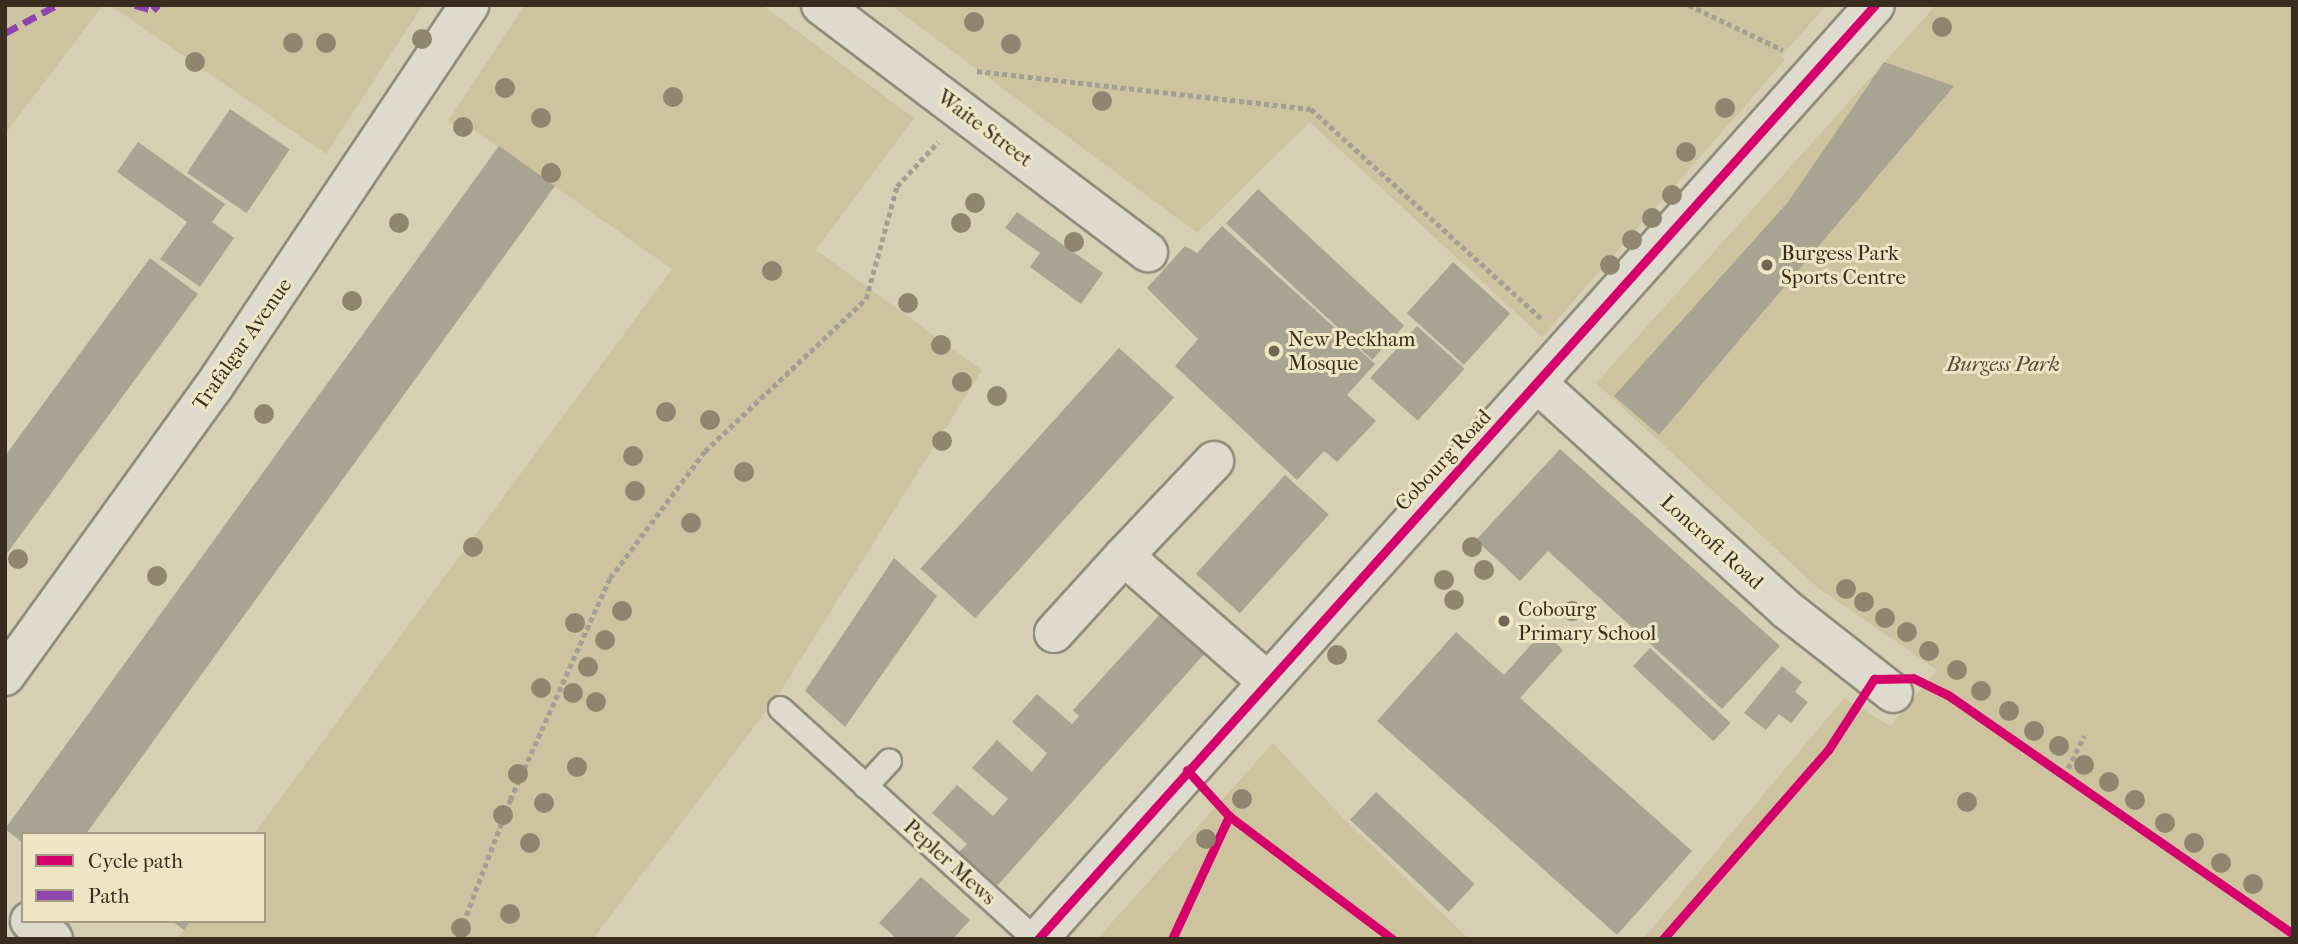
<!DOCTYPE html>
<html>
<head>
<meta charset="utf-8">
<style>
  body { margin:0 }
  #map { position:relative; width:2298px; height:944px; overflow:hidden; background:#d6cfb4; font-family:"IM FELL French Canon",serif }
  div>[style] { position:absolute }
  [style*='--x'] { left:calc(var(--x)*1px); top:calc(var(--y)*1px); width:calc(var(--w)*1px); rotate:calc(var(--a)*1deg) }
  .green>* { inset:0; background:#cec39f }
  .building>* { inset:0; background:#a9a391; transform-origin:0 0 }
  .path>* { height:4.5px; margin-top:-2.25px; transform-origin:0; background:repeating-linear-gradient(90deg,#a39f94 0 5px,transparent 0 8.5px) }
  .roads { filter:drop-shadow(2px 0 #918b7b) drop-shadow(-2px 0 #918b7b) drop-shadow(0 2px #918b7b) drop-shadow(0 -2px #918b7b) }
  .lane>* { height:23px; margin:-11.5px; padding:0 11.5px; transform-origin:11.5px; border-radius:11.5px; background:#dedbce }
  .street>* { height:38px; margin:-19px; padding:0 19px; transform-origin:19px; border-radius:19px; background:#dedbce }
  .secondary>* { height:38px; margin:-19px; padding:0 19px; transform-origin:19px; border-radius:19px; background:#dedbce }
  .quiet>* { height:7px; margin-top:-3.5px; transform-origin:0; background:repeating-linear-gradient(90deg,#8e44ad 0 14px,transparent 0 21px) }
  .cycleway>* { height:9px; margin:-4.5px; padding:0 4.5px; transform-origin:4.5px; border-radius:4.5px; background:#d6006c }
  .trees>* { width:20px; height:20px; margin:-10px; border-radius:50%; background:#90856e }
  .dots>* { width:19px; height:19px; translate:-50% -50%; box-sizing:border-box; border:4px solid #eee5c4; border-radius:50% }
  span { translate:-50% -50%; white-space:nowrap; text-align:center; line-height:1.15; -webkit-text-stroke:6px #eee5c4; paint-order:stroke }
  .street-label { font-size:21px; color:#3a2c1f }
  .poi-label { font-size:21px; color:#3a2c1f }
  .left { translate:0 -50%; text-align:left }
  .park-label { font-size:21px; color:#564835; font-style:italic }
  .frame { position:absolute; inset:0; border:7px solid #3a2c1f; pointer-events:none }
  .legend { position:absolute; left:21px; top:832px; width:245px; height:91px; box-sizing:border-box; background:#eee5c4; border:2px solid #a69b82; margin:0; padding:9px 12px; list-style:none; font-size:21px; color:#3a2c1f }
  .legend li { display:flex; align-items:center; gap:14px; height:35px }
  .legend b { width:35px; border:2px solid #a69b82 }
</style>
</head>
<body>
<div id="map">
  <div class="green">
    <i style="clip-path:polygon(5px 5px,103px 5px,5px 134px)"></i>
    <i style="clip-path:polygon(110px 5px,423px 5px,326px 154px)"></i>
    <i style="clip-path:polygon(525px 5px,762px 5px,914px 118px,816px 250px,982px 370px,777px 697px,593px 939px,177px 939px,190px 921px,264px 921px,264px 834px,254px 834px,672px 269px,467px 125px,459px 128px,448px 121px)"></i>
    <i style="clip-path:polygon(891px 5px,1827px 5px,1781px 56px,1785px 60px,1542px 337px,1310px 122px,1197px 233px)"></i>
    <i style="clip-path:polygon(1936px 5px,2293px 5px,2293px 939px,1643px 939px,1844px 698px,1890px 726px,1937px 670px,1817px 587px,1596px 383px)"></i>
    <i style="clip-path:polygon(1273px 743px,1344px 819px,1469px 939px,1097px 939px)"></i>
  </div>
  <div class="building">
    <i style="clip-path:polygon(1884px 62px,1954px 86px,1659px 435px,1614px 396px,1788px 202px)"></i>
    <i style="left:230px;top:109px;width:72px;height:77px;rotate:34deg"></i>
    <i style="clip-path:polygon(138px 142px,225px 204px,212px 222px,234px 238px,200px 287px,160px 259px,187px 222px,117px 172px)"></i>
    <i style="clip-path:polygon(499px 146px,555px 186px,86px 834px,23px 834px,23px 843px,5px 829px)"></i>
    <i style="left:1258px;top:189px;width:200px;height:47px;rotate:43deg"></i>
    <i style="clip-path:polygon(1017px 212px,1103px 273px,1081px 304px,1030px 267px,1040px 253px,1005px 228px)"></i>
    <i style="clip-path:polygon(1222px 226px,1375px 364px,1347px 395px,1376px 421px,1337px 462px,1324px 451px,1297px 480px,1175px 366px,1198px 339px,1147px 288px,1185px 246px,1197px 253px)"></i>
    <i style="clip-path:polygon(150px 258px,198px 294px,5px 556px,5px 456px)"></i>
    <i style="left:1453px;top:262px;width:77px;height:69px;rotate:42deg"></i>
    <i style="left:1417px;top:326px;width:64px;height:70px;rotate:42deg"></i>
    <i style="left:1119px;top:348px;width:74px;height:297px;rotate:42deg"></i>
    <i style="clip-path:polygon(1560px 449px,1780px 646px,1722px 709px,1548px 551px,1520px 581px,1476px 540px)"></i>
    <i style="left:1285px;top:475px;width:59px;height:133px;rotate:42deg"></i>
    <i style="clip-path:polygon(894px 558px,937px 596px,845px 727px,805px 691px)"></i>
    <i style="clip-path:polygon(1162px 612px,1206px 652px,997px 886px,959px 852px,967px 844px,932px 813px,957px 785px,993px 816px,1008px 799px,972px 768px,997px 740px,1032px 772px,1047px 753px,1012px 722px,1037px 694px,1072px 724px,1079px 716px,1073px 710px)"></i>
    <i style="clip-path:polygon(1543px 631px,1563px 650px,1520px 698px,1692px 851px,1617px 935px,1377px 721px,1456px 632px,1504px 675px)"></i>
    <i style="left:1650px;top:648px;width:110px;height:25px;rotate:43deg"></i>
    <i style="clip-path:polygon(1782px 666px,1802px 682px,1795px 692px,1808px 702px,1791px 723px,1779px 714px,1766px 730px,1744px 713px)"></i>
    <i style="left:1376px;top:792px;width:135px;height:38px;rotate:43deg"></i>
    <i style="clip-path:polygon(921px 877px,970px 920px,953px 939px,897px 939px,879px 923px)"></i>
    <i style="clip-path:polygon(172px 921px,190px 921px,184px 930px)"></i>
  </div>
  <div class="path">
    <i style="--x:1689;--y:5;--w:104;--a:25.6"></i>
    <i style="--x:977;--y:71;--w:336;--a:6.5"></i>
    <i style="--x:1311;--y:109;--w:312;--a:42.3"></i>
    <i style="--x:2064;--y:776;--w:45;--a:-63.4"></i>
    <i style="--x:457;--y:939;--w:149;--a:-69.1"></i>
    <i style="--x:510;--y:800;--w:243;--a:-65.8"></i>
    <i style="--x:610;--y:578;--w:159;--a:-53.2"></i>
    <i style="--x:705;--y:451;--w:221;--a:-43.4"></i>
    <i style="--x:866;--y:299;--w:117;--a:-74.7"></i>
    <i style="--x:897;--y:186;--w:60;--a:-47"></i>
  </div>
  <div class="roads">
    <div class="lane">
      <i style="--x:780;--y:708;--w:344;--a:42.2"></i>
      <i style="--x:865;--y:786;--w:35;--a:-47"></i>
    </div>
    <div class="street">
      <i style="--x:821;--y:5;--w:410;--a:37.1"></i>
      <i style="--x:1537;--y:383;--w:336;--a:42.2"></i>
      <i style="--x:1786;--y:609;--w:136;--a:38.1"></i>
      <i style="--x:1124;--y:556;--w:131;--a:-46.5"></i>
      <i style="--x:1054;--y:633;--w:104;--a:-47.7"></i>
      <i style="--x:1124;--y:556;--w:190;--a:41.2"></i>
      <i style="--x:30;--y:921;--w:29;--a:38"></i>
      <i style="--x:1038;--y:939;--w:1254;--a:-48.14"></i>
    </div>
    <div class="secondary">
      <i style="--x:5;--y:676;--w:355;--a:-54.2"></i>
      <i style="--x:213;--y:388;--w:461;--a:-56.2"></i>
    </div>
  </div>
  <div class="quiet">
    <i style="--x:135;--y:5;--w:19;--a:16"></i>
    <i style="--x:153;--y:10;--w:7;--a:-45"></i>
    <i style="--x:5;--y:33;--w:59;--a:-28.3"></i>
  </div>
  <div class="cycleway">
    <i style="--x:1187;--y:770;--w:62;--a:47.6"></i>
    <i style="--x:1229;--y:816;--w:204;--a:37"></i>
    <i style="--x:1038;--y:939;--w:1254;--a:-48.14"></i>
    <i style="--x:1172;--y:939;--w:136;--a:-65.1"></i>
    <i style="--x:1663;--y:939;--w:251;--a:-48.9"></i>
    <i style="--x:1828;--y:750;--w:85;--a:-57.1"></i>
    <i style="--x:1874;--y:679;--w:39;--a:-1"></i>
    <i style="--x:1913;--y:678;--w:39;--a:26"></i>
    <i style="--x:1948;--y:695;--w:420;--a:34.7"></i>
  </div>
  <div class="trees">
    <i style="left:974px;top:22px"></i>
    <i style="left:1942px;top:27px"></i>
    <i style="left:422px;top:39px"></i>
    <i style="left:293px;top:43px"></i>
    <i style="left:326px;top:43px"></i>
    <i style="left:1011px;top:44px"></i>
    <i style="left:195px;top:62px"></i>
    <i style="left:505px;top:88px"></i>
    <i style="left:673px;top:97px"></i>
    <i style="left:1102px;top:101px"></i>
    <i style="left:1725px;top:108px"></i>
    <i style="left:541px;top:118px"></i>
    <i style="left:463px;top:127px"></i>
    <i style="left:1686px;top:152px"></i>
    <i style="left:551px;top:173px"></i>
    <i style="left:1672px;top:195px"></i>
    <i style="left:975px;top:203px"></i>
    <i style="left:1652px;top:218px"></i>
    <i style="left:399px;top:223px"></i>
    <i style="left:961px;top:223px"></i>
    <i style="left:1632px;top:240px"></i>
    <i style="left:1074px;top:242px"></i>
    <i style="left:1610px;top:265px"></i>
    <i style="left:772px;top:271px"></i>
    <i style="left:352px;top:301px"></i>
    <i style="left:908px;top:303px"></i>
    <i style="left:941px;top:345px"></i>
    <i style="left:962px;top:382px"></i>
    <i style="left:997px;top:396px"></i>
    <i style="left:666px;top:412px"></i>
    <i style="left:264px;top:414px"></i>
    <i style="left:710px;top:420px"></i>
    <i style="left:942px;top:441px"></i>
    <i style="left:633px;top:456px"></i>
    <i style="left:744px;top:472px"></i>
    <i style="left:635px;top:491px"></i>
    <i style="left:691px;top:523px"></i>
    <i style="left:473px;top:547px"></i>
    <i style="left:1472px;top:547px"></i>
    <i style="left:18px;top:559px"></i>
    <i style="left:1484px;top:570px"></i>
    <i style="left:157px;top:576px"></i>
    <i style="left:1444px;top:580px"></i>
    <i style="left:1846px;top:589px"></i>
    <i style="left:1454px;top:600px"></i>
    <i style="left:1864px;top:602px"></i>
    <i style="left:622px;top:611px"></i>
    <i style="left:1572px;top:611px"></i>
    <i style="left:1885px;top:618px"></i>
    <i style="left:575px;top:623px"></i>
    <i style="left:1907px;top:632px"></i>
    <i style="left:605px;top:640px"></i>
    <i style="left:1929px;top:651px"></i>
    <i style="left:1337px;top:655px"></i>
    <i style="left:588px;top:667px"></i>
    <i style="left:1957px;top:670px"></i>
    <i style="left:541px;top:688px"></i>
    <i style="left:1981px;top:691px"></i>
    <i style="left:573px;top:693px"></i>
    <i style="left:596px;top:702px"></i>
    <i style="left:2009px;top:711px"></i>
    <i style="left:2034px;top:731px"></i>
    <i style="left:2059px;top:746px"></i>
    <i style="left:2084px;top:765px"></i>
    <i style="left:577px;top:767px"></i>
    <i style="left:518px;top:774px"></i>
    <i style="left:2109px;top:782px"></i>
    <i style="left:1242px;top:799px"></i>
    <i style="left:2135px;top:800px"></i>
    <i style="left:1967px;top:802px"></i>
    <i style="left:544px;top:803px"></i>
    <i style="left:503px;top:815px"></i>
    <i style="left:2165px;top:823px"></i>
    <i style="left:1206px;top:839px"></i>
    <i style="left:530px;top:843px"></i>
    <i style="left:2194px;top:843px"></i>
    <i style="left:2221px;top:863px"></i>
    <i style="left:2253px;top:884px"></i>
    <i style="left:510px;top:914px"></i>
    <i style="left:461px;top:928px"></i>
  </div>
  <div class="dots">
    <i style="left:1767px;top:265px;background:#716553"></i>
    <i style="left:1274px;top:351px;background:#716553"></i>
    <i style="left:1504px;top:621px;background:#716553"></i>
  </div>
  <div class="street-label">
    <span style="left:985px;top:128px;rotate:37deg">Waite Street</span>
    <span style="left:242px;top:344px;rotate:-55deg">Trafalgar Avenue</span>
    <span style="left:1443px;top:460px;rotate:-47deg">Cobourg Road</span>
    <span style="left:1712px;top:542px;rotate:42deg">Loncroft Road</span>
    <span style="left:950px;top:862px;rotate:42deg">Pepler Mews</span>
  </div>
  <div class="poi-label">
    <span class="left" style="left:1781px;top:265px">Burgess Park<br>Sports Centre</span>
    <span class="left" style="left:1288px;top:351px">New Peckham<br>Mosque</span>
    <span class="left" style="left:1518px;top:621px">Cobourg<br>Primary School</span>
  </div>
  <div class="park-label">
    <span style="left:2003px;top:364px">Burgess Park</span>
  </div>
  <div class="frame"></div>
  <ul class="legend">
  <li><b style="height:9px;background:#d6006c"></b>Cycle path</li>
  <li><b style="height:9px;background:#8e44ad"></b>Path</li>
  </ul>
</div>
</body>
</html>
